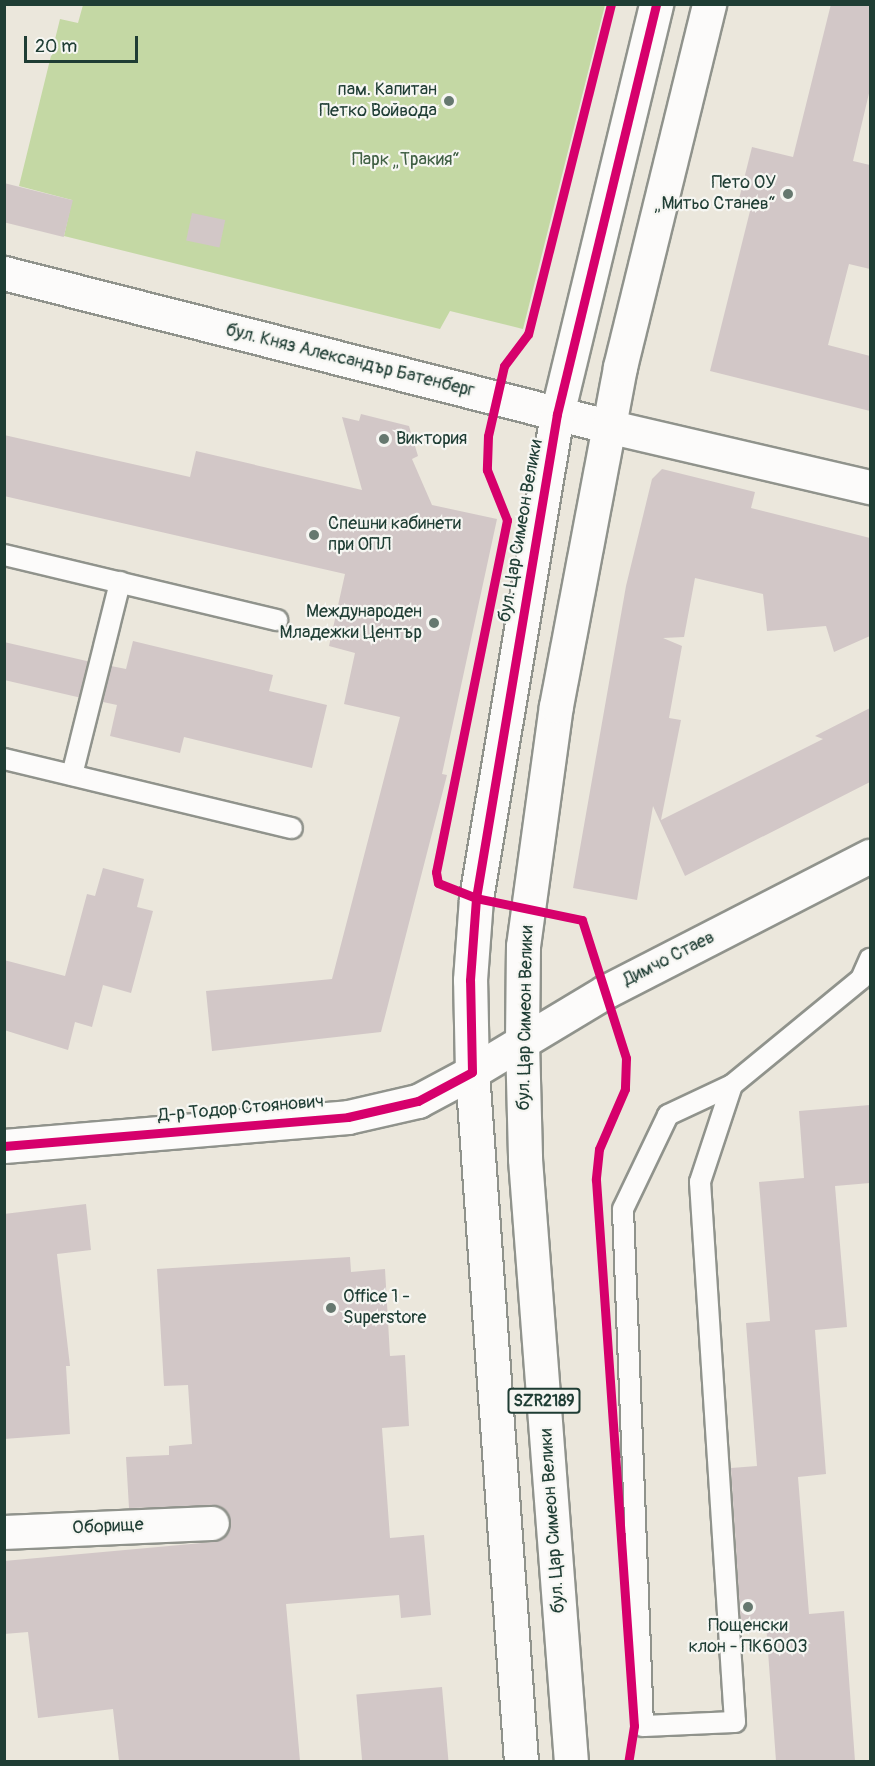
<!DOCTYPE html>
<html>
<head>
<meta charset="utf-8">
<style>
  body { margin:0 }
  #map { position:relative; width:875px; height:1766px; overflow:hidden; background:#ebe7dc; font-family:Pangolin,sans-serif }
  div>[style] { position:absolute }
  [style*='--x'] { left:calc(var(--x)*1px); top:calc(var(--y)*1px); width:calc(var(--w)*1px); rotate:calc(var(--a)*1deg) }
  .green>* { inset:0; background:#c4d8a4 }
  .building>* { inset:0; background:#d2c7c7; transform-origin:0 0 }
  .roads { filter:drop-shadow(2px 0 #90938c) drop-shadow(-2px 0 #90938c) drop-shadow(0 2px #90938c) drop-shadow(0 -2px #90938c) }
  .lane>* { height:20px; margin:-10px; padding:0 10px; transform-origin:10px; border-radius:10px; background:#fcfbfa }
  .street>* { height:33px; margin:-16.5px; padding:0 16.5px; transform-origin:16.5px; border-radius:16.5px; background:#fcfbfa }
  .secondary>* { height:33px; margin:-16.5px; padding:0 16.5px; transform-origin:16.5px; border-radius:16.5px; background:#fcfbfa }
  .primary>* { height:33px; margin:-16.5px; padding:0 16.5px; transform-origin:16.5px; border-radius:16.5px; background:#fcfbfa }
  .cycleway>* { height:9px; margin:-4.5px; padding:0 4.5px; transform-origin:4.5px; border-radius:4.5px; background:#d6006c }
  .dots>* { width:16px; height:16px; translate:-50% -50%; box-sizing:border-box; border:3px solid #f6f6f2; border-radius:50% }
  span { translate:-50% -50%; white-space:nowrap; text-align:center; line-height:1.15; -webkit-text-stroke:4.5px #f6f6f2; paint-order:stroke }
  .shield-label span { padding:2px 4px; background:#f6f6f2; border:2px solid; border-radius:4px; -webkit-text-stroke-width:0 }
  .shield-label { font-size:16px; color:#1f3d34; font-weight:700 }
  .poi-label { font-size:18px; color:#1f3d34 }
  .right { translate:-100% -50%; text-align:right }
  .left { translate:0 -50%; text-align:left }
  .park-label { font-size:18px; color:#406044 }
  .street-label { font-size:18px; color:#1f3d34 }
  .frame { position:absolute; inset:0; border:6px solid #1f3d34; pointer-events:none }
  .scale { position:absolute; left:24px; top:36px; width:114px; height:27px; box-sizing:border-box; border:3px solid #1f3d34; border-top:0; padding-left:8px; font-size:18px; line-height:21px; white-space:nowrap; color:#1f3d34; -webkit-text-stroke:4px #f6f6f2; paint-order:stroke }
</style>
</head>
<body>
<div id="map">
  <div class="green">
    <i style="clip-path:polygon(83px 5px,605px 5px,523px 329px,450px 311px,440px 329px,64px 236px,72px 200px,19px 186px,60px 19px,78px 23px)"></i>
  </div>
  <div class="building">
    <i style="clip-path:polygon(831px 4px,870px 4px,870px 89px,853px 161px,870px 165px,870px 269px,849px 264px,828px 345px,870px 356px,870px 411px,710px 371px,751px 207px,738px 203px,752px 147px,793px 157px)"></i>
    <i style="left:4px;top:183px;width:71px;height:38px;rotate:14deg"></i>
    <i style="left:192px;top:213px;width:34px;height:28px;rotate:12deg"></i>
    <i style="clip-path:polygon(361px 414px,409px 426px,418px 456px,412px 459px,432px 505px,497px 519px,442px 774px,447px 775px,381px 1032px,212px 1051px,206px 991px,332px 979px,400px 717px,344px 704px,355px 653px,329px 646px,345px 574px,4px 496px,4px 435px,190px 477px,196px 451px,362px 490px,342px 417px,359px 421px)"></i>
    <i style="clip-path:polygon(662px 469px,755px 492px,751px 508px,870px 538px,870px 636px,834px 652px,826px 626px,767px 631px,763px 594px,695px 578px,684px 637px,663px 638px,682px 646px,669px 718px,681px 720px,661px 820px,823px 739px,815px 736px,870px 708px,870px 782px,685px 876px,653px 806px,637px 900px,573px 888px,626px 586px,652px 479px)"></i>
    <i style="clip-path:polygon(133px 641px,273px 675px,269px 691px,327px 705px,312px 768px,184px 737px,180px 753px,110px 736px,117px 705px,103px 702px,111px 666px,126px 669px)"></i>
    <i style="left:4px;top:642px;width:86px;height:37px;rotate:13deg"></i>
    <i style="clip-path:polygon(103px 868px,144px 879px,137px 907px,153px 911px,131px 993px,103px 985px,92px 1027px,75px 1022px,68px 1050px,4px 1030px,4px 960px,65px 976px,87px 894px,95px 896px)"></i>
    <i style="clip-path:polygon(870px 1105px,870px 1183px,835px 1186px,847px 1327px,815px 1330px,826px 1474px,798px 1477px,809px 1614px,844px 1611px,855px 1761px,776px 1761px,766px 1624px,741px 1626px,731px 1468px,757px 1466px,746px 1323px,770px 1321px,759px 1182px,804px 1178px,799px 1111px)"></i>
    <i style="clip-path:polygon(86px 1204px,91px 1250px,57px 1254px,70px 1366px,66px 1366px,70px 1434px,4px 1439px,4px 1214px)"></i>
    <i style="clip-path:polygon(350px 1257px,351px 1272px,385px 1269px,390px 1356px,405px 1355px,409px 1426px,382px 1428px,390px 1538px,424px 1535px,431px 1615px,401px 1618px,399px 1595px,286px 1604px,300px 1761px,119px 1761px,113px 1709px,38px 1718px,28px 1632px,4px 1634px,4px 1561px,213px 1542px,229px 1531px,228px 1513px,220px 1506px,129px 1508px,126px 1457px,169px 1455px,169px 1446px,192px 1444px,188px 1385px,164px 1386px,157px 1269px)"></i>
    <i style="left:442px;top:1687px;width:74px;height:86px;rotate:85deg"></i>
  </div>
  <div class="roads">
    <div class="lane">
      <i style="--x:4;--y:555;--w:281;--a:13.4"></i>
      <i style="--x:4;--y:759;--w:296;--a:13.5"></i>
      <i style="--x:72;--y:775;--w:199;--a:-76"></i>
      <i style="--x:732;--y:1085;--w:102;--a:108.3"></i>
      <i style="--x:700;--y:1182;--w:541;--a:86.29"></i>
      <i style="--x:735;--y:1722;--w:92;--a:177.5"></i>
      <i style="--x:643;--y:1726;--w:517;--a:-92.22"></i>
      <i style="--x:623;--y:1209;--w:104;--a:-64.4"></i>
      <i style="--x:668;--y:1115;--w:71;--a:-25.1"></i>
      <i style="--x:732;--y:1085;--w:167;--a:-39.4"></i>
      <i style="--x:861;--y:979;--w:22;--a:-66"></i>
    </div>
    <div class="street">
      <i style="--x:607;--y:426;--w:270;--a:13.1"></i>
      <i style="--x:4;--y:1532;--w:208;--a:-2.5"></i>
    </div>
    <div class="secondary">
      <i style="--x:4;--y:273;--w:622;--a:14.24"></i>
      <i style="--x:522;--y:1041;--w:95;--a:-89.4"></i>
      <i style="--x:523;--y:946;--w:242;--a:-82.2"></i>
      <i style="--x:556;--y:706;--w:345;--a:-79.3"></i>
      <i style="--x:620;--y:367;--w:374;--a:-76.2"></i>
      <i style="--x:4;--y:1146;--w:345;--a:-4.8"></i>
      <i style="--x:348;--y:1117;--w:72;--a:-12.9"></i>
      <i style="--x:418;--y:1101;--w:61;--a:-28.2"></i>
      <i style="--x:472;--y:1072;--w:92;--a:-91.2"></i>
      <i style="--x:470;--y:980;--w:82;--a:-85.8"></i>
      <i style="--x:476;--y:898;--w:491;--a:-80.5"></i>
      <i style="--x:557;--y:414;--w:422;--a:-76.4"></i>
    </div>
    <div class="primary">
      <i style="--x:522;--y:1041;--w:118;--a:88.5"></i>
      <i style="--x:525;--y:1159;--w:605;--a:85.64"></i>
      <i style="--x:521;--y:1762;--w:692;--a:-94.06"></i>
      <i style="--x:472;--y:1072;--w:155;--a:-31"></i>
      <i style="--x:605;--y:992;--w:298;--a:-27.2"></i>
    </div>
  </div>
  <div class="cycleway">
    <i style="--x:611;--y:4;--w:340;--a:104.1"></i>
    <i style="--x:528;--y:334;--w:40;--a:127"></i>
    <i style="--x:504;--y:366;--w:72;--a:102.9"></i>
    <i style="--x:488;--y:436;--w:34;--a:92"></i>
    <i style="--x:487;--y:470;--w:54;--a:68.2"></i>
    <i style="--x:507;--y:520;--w:359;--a:101.4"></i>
    <i style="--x:436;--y:872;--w:11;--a:80"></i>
    <i style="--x:438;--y:883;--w:41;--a:21.5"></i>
    <i style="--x:476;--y:898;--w:108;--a:11.7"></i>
    <i style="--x:582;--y:920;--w:145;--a:72.3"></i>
    <i style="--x:626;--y:1058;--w:31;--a:92"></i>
    <i style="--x:625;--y:1089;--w:65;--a:113.4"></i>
    <i style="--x:599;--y:1149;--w:31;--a:96"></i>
    <i style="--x:596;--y:1180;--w:547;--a:86.02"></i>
    <i style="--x:634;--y:1726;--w:36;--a:99"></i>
    <i style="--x:4;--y:1146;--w:345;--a:-4.8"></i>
    <i style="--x:348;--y:1117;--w:72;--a:-12.9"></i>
    <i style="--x:418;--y:1101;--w:61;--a:-28.2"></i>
    <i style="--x:472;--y:1072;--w:92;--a:-91.2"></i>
    <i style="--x:470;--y:980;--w:82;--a:-85.8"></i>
    <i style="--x:476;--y:898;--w:491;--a:-80.5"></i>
    <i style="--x:557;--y:414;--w:422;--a:-76.4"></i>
  </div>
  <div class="dots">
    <i style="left:449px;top:101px;background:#66786f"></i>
    <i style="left:788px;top:194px;background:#66786f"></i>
    <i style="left:384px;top:439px;background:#66786f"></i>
    <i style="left:314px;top:535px;background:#66786f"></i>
    <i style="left:434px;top:623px;background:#66786f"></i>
    <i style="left:331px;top:1308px;background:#66786f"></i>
    <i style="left:748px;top:1607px;background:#66786f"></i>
  </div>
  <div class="shield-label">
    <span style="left:544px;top:1401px">SZR2189</span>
  </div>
  <div class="poi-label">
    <span class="right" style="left:437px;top:101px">пам. Капитан<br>Петко Войвода</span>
    <span class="right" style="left:776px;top:194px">Пето ОУ<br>„Митьо Станев“</span>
    <span class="left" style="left:396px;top:439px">Виктория</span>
    <span class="left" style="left:328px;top:535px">Спешни кабинети<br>при ОПЛ</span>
    <span class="right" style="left:422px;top:623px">Международен<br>Младежки Център</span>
    <span class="left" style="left:343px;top:1308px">Office 1 -<br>Superstore</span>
    <span style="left:748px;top:1637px">Пощенски<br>клон - ПК6003</span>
  </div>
  <div class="park-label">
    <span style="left:406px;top:160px">Парк „Тракия“</span>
  </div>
  <div class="street-label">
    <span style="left:350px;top:361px;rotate:14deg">бул. Княз Александър Батенберг</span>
    <span style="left:521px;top:531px;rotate:-80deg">бул. Цар Симеон Велики</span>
    <span style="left:669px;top:959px;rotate:-27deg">Димчо Стаев</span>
    <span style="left:526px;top:1018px;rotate:-89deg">бул. Цар Симеон Велики</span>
    <span style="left:241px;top:1109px;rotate:-5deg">Д-р Тодор Стоянович</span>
    <span style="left:553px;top:1521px;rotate:-94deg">бул. Цар Симеон Велики</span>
    <span style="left:108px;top:1527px;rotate:-3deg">Оборище</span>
  </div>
  <div class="frame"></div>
  <div class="scale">20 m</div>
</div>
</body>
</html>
